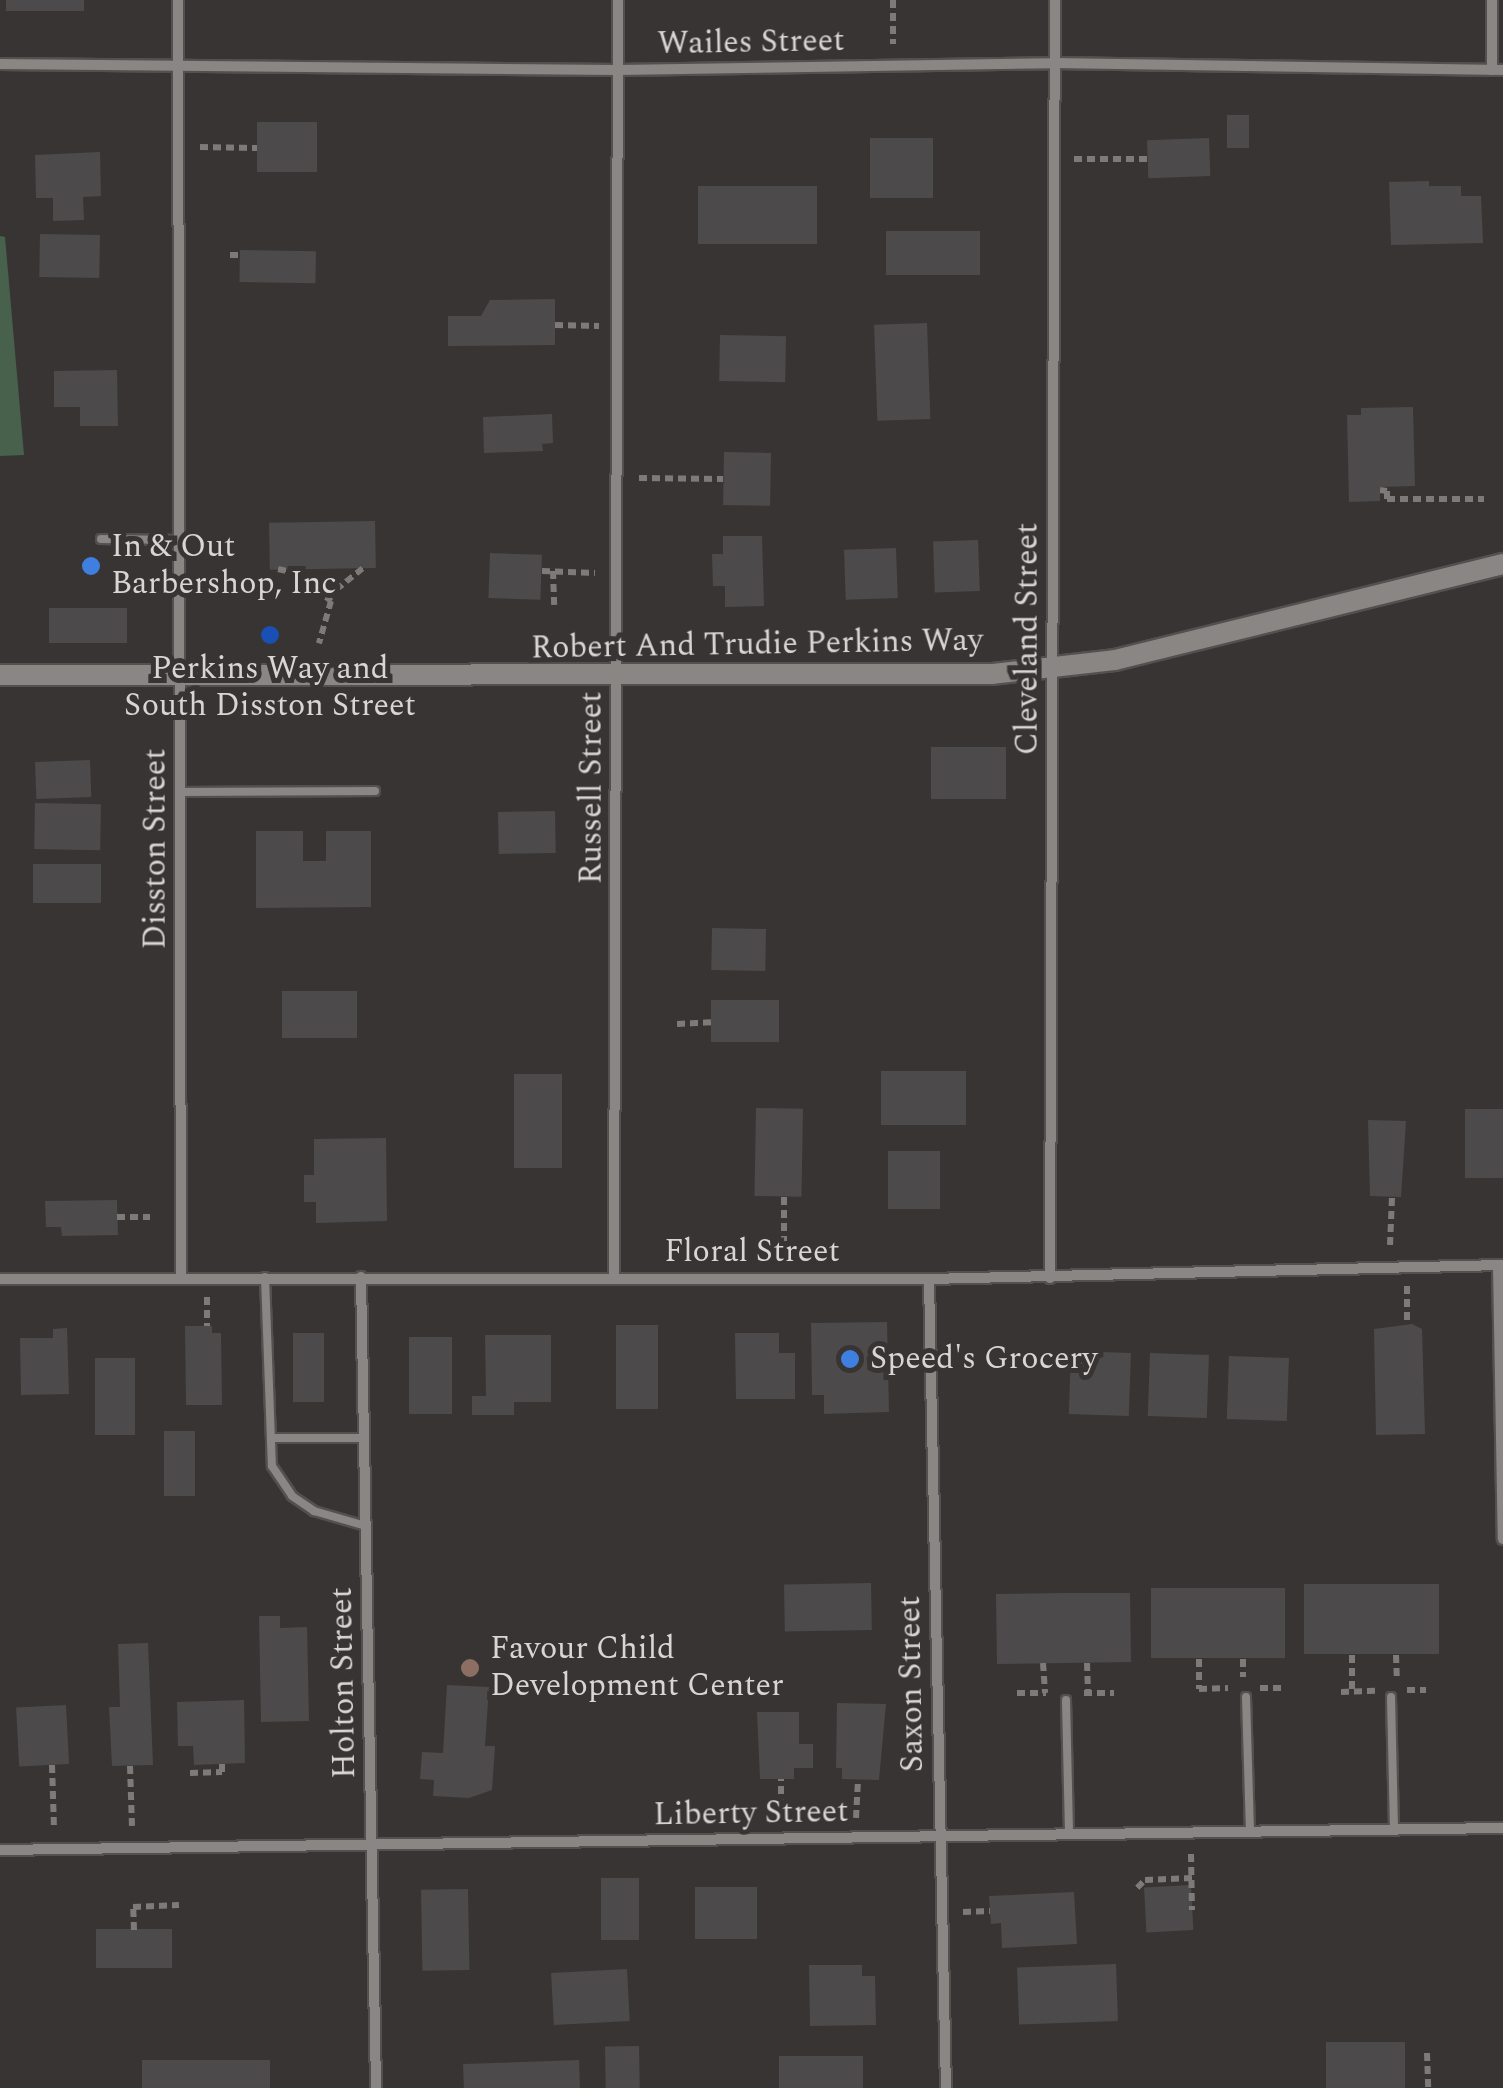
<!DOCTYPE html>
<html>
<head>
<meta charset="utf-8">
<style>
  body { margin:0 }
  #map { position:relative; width:1503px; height:2088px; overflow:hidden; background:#383433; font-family:Spectral,serif }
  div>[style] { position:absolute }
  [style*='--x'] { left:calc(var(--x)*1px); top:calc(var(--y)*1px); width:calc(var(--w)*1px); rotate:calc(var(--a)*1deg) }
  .green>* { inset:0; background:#47614c }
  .building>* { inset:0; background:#4d4a4c; transform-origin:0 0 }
  .path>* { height:6px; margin-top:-3px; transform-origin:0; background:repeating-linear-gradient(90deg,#7d7a79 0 8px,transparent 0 13px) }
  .roads { filter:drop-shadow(2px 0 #53504f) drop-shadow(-2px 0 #53504f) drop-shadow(0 2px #53504f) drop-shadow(0 -2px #53504f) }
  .lane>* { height:8px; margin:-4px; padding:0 4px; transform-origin:4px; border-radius:4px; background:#8a8684 }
  .street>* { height:10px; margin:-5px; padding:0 5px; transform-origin:5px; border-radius:5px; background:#8a8684 }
  .secondary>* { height:20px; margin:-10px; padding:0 10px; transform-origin:10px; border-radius:10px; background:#8a8684 }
  .dots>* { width:28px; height:28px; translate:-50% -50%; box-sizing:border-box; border:5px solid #383433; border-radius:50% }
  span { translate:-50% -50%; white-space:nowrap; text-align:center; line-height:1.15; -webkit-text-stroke:10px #383433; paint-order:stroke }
  .street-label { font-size:32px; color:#d8d5d4 }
  .poi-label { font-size:32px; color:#d8d5d4 }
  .left { translate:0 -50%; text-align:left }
</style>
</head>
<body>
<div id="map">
  <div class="green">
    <i style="clip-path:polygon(0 236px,5px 237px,24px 455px,0 456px)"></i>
  </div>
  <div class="building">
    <i style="left:6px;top:0;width:78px;height:11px"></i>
    <i style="left:1249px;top:115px;width:33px;height:22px;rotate:90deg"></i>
    <i style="left:257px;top:122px;width:60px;height:50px"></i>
    <i style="left:870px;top:138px;width:63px;height:60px"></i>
    <i style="left:1209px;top:138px;width:38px;height:62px;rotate:88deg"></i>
    <i style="clip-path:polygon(100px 152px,101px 196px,83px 197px,84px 220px,53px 221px,53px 198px,36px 198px,35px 155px)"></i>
    <i style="clip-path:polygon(1429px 181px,1429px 186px,1461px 186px,1461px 196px,1481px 196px,1483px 243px,1391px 245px,1389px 182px)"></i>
    <i style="left:698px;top:186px;width:119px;height:58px"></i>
    <i style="left:886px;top:231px;width:94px;height:44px"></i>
    <i style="left:40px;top:234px;width:60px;height:43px;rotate:1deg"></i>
    <i style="left:240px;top:250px;width:76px;height:32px;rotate:1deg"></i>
    <i style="clip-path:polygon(555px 299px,555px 345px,448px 346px,448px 316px,481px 316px,490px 300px)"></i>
    <i style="left:927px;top:323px;width:96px;height:53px;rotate:88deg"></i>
    <i style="left:720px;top:335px;width:66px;height:46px;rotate:1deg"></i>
    <i style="clip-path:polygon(117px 370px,118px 426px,80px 426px,80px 407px,54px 407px,54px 371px)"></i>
    <i style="clip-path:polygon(1413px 407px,1415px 486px,1380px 487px,1380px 501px,1349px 502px,1347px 415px,1361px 415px,1361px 408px)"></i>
    <i style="clip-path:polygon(552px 414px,553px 443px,542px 444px,543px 451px,484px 453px,483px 417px)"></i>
    <i style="left:724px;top:452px;width:47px;height:53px;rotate:1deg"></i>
    <i style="left:375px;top:521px;width:47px;height:106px;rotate:89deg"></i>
    <i style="clip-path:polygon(723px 536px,762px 536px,764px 606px,725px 607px,725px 586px,713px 586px,712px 554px,723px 554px)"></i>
    <i style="left:978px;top:540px;width:51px;height:45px;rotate:88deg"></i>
    <i style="left:896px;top:548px;width:50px;height:52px;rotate:88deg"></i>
    <i style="left:490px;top:553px;width:52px;height:45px;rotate:2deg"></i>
    <i style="left:49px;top:608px;width:78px;height:35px"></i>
    <i style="left:931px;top:747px;width:75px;height:52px"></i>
    <i style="left:90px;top:760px;width:37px;height:55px;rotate:88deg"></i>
    <i style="left:35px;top:803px;width:66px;height:46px;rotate:1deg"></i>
    <i style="left:555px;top:811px;width:42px;height:57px;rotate:89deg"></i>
    <i style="clip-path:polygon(256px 831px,303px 831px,303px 861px,326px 861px,326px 831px,371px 831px,371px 907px,256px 908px)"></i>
    <i style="left:33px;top:864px;width:68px;height:39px"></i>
    <i style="left:712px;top:928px;width:54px;height:42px;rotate:1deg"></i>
    <i style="left:282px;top:991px;width:75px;height:47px"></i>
    <i style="left:779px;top:1000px;width:42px;height:68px;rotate:90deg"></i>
    <i style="left:881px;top:1071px;width:85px;height:54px"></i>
    <i style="left:514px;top:1074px;width:48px;height:94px"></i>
    <i style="left:756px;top:1108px;width:47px;height:88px;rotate:1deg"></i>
    <i style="left:1503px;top:1109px;width:69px;height:38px;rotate:90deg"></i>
    <i style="clip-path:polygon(1368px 1120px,1406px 1121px,1401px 1197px,1370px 1196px)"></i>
    <i style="clip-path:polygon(386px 1138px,387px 1221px,316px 1223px,316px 1202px,304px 1202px,304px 1175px,314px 1175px,314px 1139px)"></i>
    <i style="left:888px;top:1151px;width:52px;height:58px"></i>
    <i style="clip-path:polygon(117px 1200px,118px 1235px,62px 1236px,61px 1227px,46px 1227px,45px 1201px)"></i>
    <i style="clip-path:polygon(887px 1322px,889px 1412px,824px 1414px,824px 1395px,812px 1395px,811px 1323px)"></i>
    <i style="clip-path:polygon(1412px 1324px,1422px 1329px,1425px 1434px,1376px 1435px,1374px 1329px)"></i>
    <i style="left:616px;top:1325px;width:42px;height:84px"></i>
    <i style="clip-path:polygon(185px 1326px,212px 1326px,212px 1333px,221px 1333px,222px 1405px,186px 1405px)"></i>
    <i style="clip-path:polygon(67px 1328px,69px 1394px,21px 1395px,20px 1338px,53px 1338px,53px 1329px)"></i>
    <i style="left:293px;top:1333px;width:31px;height:69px"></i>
    <i style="clip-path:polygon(735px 1333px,779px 1333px,779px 1353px,795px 1353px,795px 1399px,736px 1399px)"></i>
    <i style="clip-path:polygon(485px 1335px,551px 1335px,551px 1402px,514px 1402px,514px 1415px,472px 1415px,472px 1396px,486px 1396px)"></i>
    <i style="left:409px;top:1337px;width:43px;height:77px"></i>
    <i style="left:1071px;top:1351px;width:60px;height:63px;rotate:2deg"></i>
    <i style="left:1150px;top:1353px;width:59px;height:63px;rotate:2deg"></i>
    <i style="left:1229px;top:1356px;width:60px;height:63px;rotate:2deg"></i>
    <i style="left:95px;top:1358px;width:40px;height:77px"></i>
    <i style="left:164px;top:1431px;width:31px;height:65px"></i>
    <i style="left:871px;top:1583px;width:47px;height:87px;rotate:89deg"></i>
    <i style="left:1439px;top:1584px;width:70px;height:135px;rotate:90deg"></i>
    <i style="left:1285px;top:1588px;width:70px;height:134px;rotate:90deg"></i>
    <i style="clip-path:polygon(1063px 1593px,1130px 1593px,1131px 1662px,997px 1664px,996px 1594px)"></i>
    <i style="clip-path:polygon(259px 1616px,280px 1616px,280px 1628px,307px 1627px,309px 1721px,261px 1722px)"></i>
    <i style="clip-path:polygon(148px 1643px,153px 1765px,112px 1766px,109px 1707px,120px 1707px,118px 1644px)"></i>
    <i style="clip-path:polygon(447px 1685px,489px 1687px,485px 1746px,495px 1746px,492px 1790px,469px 1798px,433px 1796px,434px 1780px,420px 1779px,422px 1752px,443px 1753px)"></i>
    <i style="clip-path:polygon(244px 1700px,245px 1763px,194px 1765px,193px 1746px,178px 1746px,177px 1702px)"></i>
    <i style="clip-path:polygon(837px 1703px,886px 1704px,879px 1780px,842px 1779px,842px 1768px,836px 1768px)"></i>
    <i style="left:66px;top:1705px;width:59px;height:50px;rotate:87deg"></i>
    <i style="clip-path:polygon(757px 1712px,799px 1712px,799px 1744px,813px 1744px,813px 1768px,794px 1768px,794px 1779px,760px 1779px)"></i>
    <i style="left:601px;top:1878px;width:38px;height:62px"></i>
    <i style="left:1191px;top:1885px;width:45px;height:47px;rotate:87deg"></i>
    <i style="left:695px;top:1887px;width:62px;height:52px"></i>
    <i style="left:468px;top:1889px;width:81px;height:47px;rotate:89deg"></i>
    <i style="clip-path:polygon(1074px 1892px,1077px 1944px,1002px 1948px,1001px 1923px,991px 1924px,989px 1896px)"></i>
    <i style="left:172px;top:1929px;width:39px;height:76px;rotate:90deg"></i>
    <i style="left:1116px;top:1964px;width:57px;height:99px;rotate:88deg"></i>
    <i style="clip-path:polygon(809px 1965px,862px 1965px,862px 1976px,875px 1976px,876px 2025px,810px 2026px)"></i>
    <i style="left:627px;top:1969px;width:52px;height:76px;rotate:87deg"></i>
    <i style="left:1405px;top:2042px;width:46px;height:79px;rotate:90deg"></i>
    <i style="left:639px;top:2046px;width:42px;height:34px;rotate:89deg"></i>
    <i style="left:779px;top:2056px;width:84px;height:32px"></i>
    <i style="left:270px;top:2060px;width:28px;height:128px;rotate:90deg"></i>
    <i style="left:579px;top:2060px;width:28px;height:116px;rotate:88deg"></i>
  </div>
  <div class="path">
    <i style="--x:893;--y:0;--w:44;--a:90"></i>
    <i style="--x:200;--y:147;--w:57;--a:1"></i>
    <i style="--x:1074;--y:159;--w:74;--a:0"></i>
    <i style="--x:230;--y:255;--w:10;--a:0"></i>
    <i style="--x:555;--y:325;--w:44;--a:1.3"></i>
    <i style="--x:639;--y:478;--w:84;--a:0.7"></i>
    <i style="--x:1380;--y:490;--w:7;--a:8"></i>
    <i style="--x:1387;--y:491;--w:8;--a:90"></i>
    <i style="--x:1387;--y:499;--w:97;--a:0"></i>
    <i style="--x:278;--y:569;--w:17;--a:13"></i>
    <i style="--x:295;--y:573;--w:46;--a:37.9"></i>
    <i style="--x:331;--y:601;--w:44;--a:105.9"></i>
    <i style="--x:542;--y:571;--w:53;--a:2.2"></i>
    <i style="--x:553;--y:571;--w:34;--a:88"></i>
    <i style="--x:326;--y:598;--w:48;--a:-39"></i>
    <i style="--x:677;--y:1024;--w:34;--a:-3"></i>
    <i style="--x:784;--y:1197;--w:63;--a:90"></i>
    <i style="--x:117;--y:1217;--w:33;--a:0"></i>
    <i style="--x:1390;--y:1245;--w:48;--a:-87.6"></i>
    <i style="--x:1407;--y:1286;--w:39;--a:90"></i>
    <i style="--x:207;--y:1297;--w:29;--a:90"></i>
    <i style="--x:1352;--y:1655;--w:36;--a:90"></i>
    <i style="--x:1396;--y:1655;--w:24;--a:88"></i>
    <i style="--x:1199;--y:1659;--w:30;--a:90"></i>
    <i style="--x:1199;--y:1689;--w:29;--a:-2"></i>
    <i style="--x:1243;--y:1659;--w:18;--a:90"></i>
    <i style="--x:1043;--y:1663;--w:30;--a:86"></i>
    <i style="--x:1087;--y:1663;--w:30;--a:88"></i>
    <i style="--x:1260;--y:1688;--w:26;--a:0"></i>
    <i style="--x:1407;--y:1690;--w:19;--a:0"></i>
    <i style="--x:1341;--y:1692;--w:34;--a:-2"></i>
    <i style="--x:1017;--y:1693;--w:29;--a:0"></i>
    <i style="--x:1084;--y:1693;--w:30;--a:0"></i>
    <i style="--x:52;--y:1765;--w:63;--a:88.2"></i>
    <i style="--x:130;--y:1766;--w:60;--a:88.1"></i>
    <i style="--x:190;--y:1773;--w:32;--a:-2"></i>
    <i style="--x:222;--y:1772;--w:9;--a:-90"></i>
    <i style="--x:781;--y:1807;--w:28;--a:-90"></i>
    <i style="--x:856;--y:1818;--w:39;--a:-87"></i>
    <i style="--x:1191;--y:1854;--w:56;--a:89"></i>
    <i style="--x:1137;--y:1888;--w:11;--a:-45"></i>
    <i style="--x:1145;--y:1880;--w:47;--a:-2.4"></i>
    <i style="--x:963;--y:1912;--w:27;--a:-2"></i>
    <i style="--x:134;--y:1930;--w:23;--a:-92"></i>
    <i style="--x:133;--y:1907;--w:46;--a:-2.5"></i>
    <i style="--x:1427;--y:2053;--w:35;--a:88"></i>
  </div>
  <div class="roads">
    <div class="lane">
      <i style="--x:101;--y:539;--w:80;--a:0.7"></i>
      <i style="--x:181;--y:792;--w:194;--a:-0.3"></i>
      <i style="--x:265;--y:1277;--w:189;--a:87.9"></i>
      <i style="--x:272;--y:1466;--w:36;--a:56"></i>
      <i style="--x:292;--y:1496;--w:27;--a:34"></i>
      <i style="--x:314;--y:1511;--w:54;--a:16.1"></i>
      <i style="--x:271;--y:1438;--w:93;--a:0"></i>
      <i style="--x:1246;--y:1697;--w:135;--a:88.3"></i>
      <i style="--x:1391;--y:1697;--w:132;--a:88.7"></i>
      <i style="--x:1066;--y:1700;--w:135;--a:88.7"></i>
    </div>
    <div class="street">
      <i style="--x:178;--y:0;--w:1277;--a:89.87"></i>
      <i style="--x:0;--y:64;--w:618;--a:0.56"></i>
      <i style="--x:618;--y:70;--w:436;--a:-0.9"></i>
      <i style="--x:1054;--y:63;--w:449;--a:0.9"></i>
      <i style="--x:1492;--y:70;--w:70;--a:-90"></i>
      <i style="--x:1498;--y:1265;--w:274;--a:89"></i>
      <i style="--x:361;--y:1277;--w:811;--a:88.94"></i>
      <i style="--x:614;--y:1277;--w:1277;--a:-89.82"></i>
      <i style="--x:1050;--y:1278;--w:1278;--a:-89.78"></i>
      <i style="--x:0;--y:1279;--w:929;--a:0"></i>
      <i style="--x:929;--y:1279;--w:574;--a:-1.4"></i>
      <i style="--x:929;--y:1279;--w:809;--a:88.8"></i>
      <i style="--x:0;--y:1850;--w:1503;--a:-0.84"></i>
    </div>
    <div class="secondary">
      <i style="--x:0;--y:675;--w:992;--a:-0.06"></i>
      <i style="--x:992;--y:674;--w:124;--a:-6.5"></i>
      <i style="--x:1115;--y:660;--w:400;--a:-13.9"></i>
    </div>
  </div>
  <div class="dots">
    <i style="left:91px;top:566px;background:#3f7fe0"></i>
    <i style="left:270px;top:635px;background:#1a4fb4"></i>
    <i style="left:850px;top:1359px;background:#3f7fe0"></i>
    <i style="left:470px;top:1668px;background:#8d6e63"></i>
  </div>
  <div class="street-label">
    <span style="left:751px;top:43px;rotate:-1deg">Wailes Street</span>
    <span style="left:1028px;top:639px;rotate:-90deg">Cleveland Street</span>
    <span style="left:757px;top:645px;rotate:-1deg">Robert And Trudie Perkins Way</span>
    <span style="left:592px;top:788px;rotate:-90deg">Russell Street</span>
    <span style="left:156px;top:849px;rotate:-90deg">Disston Street</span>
    <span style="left:752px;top:1252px">Floral Street</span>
    <span style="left:344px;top:1683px;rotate:-91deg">Holton Street</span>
    <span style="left:912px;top:1684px;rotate:-91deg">Saxon Street</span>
    <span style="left:751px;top:1814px;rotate:-1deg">Liberty Street</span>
  </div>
  <div class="poi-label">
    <span class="left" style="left:111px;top:566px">In &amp; Out<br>Barbershop, Inc</span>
    <span style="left:270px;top:688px">Perkins Way and<br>South Disston Street</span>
    <span class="left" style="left:870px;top:1359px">Speed's Grocery</span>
    <span class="left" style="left:490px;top:1668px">Favour Child<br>Development Center</span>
  </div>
</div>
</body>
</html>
